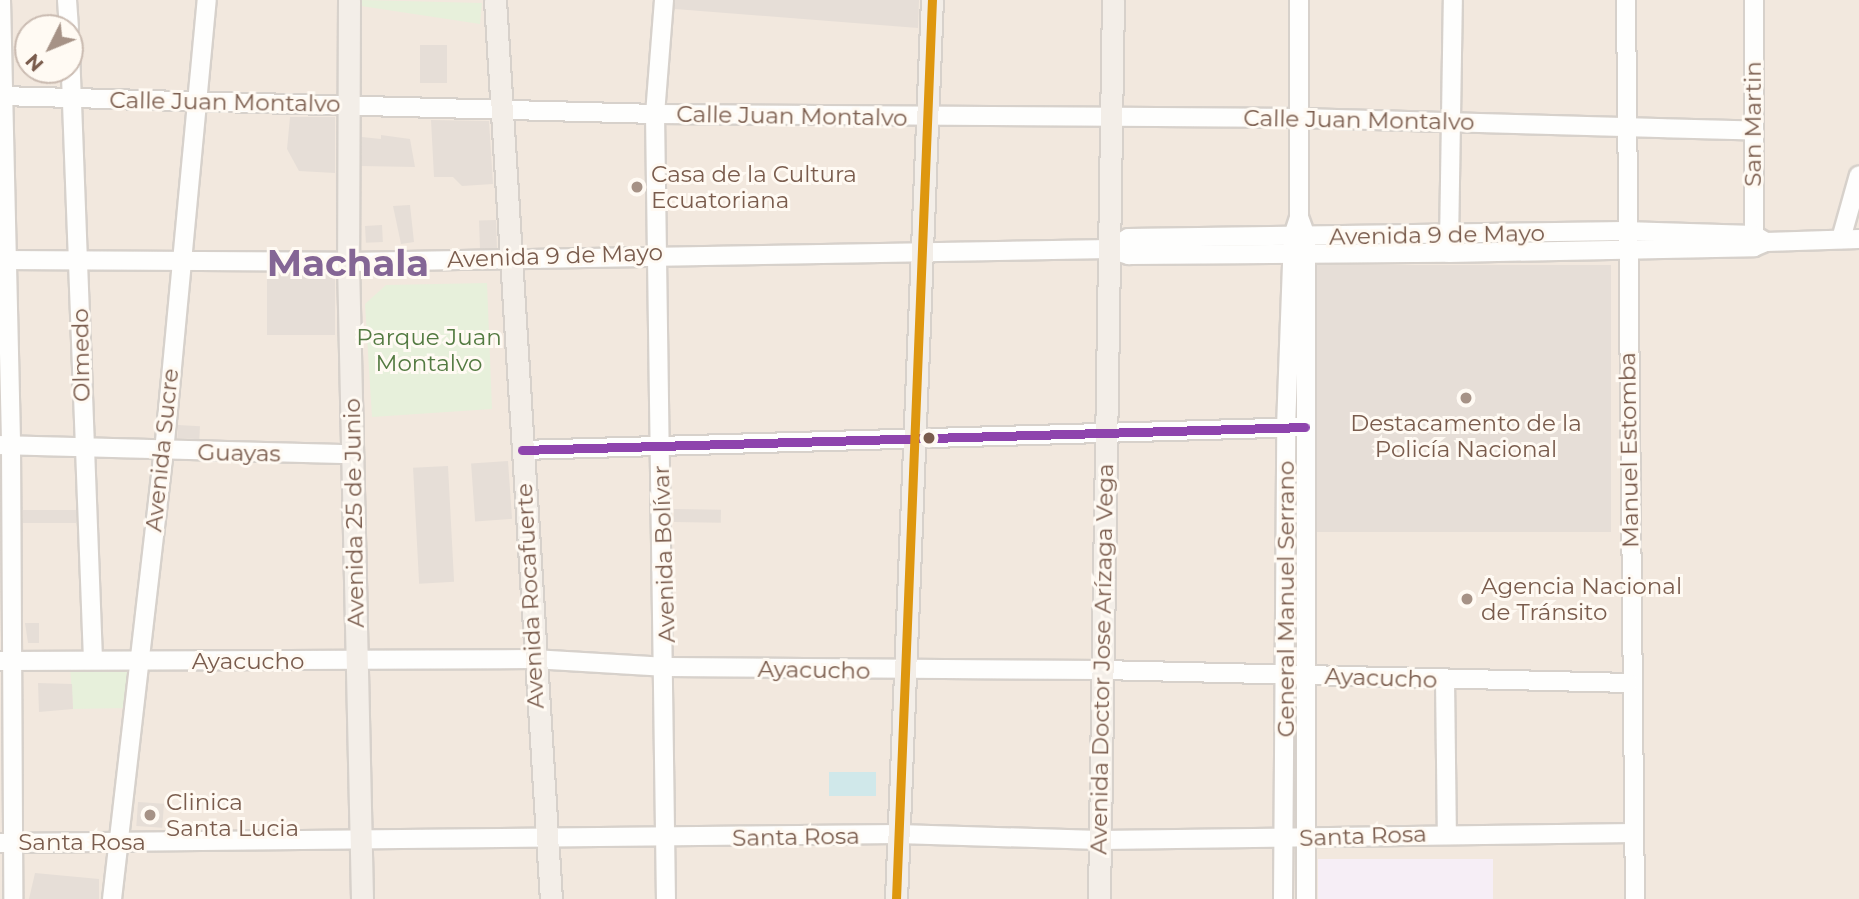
<!DOCTYPE html>
<html>
<head>
<meta charset="utf-8">
<style>
  body { margin:0 }
  #map { position:relative; width:1859px; height:899px; overflow:hidden; background:#f9f5f0; font-family:Montserrat,sans-serif }
  div>[style] { position:absolute }
  [style*='--x'] { left:calc(var(--x)*1px); top:calc(var(--y)*1px); width:calc(var(--w)*1px); rotate:calc(var(--a)*1deg) }
  .residential>* { inset:0; background:#f2e8de }
  .education>* { inset:0; background:#f6eef6; transform-origin:0 0 }
  .green>* { inset:0; background:#e7f0db }
  .water>* { inset:0; background:#d0e8ea; transform-origin:0 0 }
  .building>* { inset:0; background:#e6ded7; transform-origin:0 0 }
  .roads { filter:drop-shadow(2px 0 #d7d1cb) drop-shadow(-2px 0 #d7d1cb) drop-shadow(0 2px #d7d1cb) drop-shadow(0 -2px #d7d1cb) }
  .minor>* { height:18px; margin:-9px; padding:0 9px; transform-origin:9px; border-radius:9px; background:#fefefd }
  .major>* { height:21px; margin:-10.5px; padding:0 10.5px; transform-origin:10.5px; border-radius:10.5px; background:#f3eee8 }
  .bus-1>* { height:9px; margin:-4.5px; padding:0 4.5px; transform-origin:4.5px; border-radius:4.5px; background:#8e44ad }
  .bus-2>* { height:9px; margin:-4.5px; padding:0 4.5px; transform-origin:4.5px; border-radius:4.5px; background:#de970f }
  .dots>* { width:19px; height:19px; translate:-50% -50%; box-sizing:border-box; border:4px solid #fffaf3; border-radius:50% }
  span { translate:-50% -50%; white-space:nowrap; text-align:center; line-height:1.15; -webkit-text-stroke:6px #fffaf3; paint-order:stroke }
  .street-label { font-size:23px; color:#7a5c4d }
  .poi-label { font-size:23px; color:#7a5c4d }
  .left { translate:0 -50%; text-align:left }
  .park-label { font-size:23px; color:#537a41 }
  .town-label { font-size:37px; color:#846695; font-weight:700 }
  .north { position:absolute; left:14px; top:14px; width:70px; height:70px; box-sizing:border-box; background:#fffaf3; border:2px solid #cabbb1; border-radius:50%; rotate:227deg; font-size:19px; font-weight:700; line-height:28px; text-align:center; color:#7a5c4d }
  .north::after { content:''; display:block; margin:auto; width:24px; height:32px; background:#a69286; clip-path:polygon(50% 0,100% 100%,50% 72%,0 100%) }
</style>
</head>
<body>
<div id="map">
  <div class="residential">
    <i style="clip-path:polygon(evenodd,0 0,1859px 0,1859px 899px,0 899px,0 0,28px 28px,70px 28px,70px 70px,28px 70px,28px 28px)"></i>
  </div>
  <div class="education">
    <i style="left:1318px;top:859px;width:175px;height:40px"></i>
  </div>
  <div class="green">
    <i style="clip-path:polygon(361px 0,482px 3px,480px 24px,361px 6px)"></i>
    <i style="clip-path:polygon(487px 283px,492px 409px,372px 417px,365px 304px,386px 285px)"></i>
    <i style="clip-path:polygon(70px 666px,129px 668px,126px 708px,73px 709px)"></i>
  </div>
  <div class="water">
    <i style="left:876px;top:772px;width:24px;height:47px;rotate:90deg"></i>
  </div>
  <div class="building">
    <i style="clip-path:polygon(675px 0,919px 0,918px 28px,675px 9px)"></i>
    <i style="left:420px;top:45px;width:27px;height:38px"></i>
    <i style="clip-path:polygon(290px 117px,335px 117px,335px 173px,299px 171px,287px 149px)"></i>
    <i style="clip-path:polygon(431px 120px,489px 121px,493px 184px,462px 186px,453px 177px,434px 177px)"></i>
    <i style="clip-path:polygon(381px 135px,410px 139px,415px 167px,361px 166px,362px 137px,381px 139px)"></i>
    <i style="clip-path:polygon(410px 205px,414px 242px,401px 244px,393px 206px)"></i>
    <i style="left:496px;top:220px;width:28px;height:17px;rotate:88deg"></i>
    <i style="left:382px;top:225px;width:17px;height:17px;rotate:87deg"></i>
    <i style="left:1317px;top:265px;width:294px;height:267px"></i>
    <i style="left:267px;top:273px;width:68px;height:62px"></i>
    <i style="left:178px;top:425px;width:22px;height:13px;rotate:3deg"></i>
    <i style="left:508px;top:461px;width:58px;height:37px;rotate:86deg"></i>
    <i style="left:448px;top:466px;width:116px;height:35px;rotate:87deg"></i>
    <i style="left:674px;top:509px;width:47px;height:13px;rotate:1deg"></i>
    <i style="left:76px;top:510px;width:13px;height:53px;rotate:90deg"></i>
    <i style="clip-path:polygon(25px 623px,39px 623px,39px 643px,28px 643px)"></i>
    <i style="clip-path:polygon(38px 683px,72px 684px,73px 709px,39px 712px)"></i>
    <i style="left:138px;top:802px;width:26px;height:24px;rotate:4deg"></i>
    <i style="clip-path:polygon(35px 873px,99px 879px,99px 899px,29px 899px)"></i>
  </div>
  <div class="roads">
    <div class="minor">
      <i style="--x:1;--y:0;--w:446;--a:88.7"></i>
      <i style="--x:11;--y:446;--w:453;--a:89.7"></i>
      <i style="--x:67;--y:0;--w:28;--a:86"></i>
      <i style="--x:664;--y:0;--w:114;--a:94.5"></i>
      <i style="--x:655;--y:114;--w:785;--a:89.2"></i>
      <i style="--x:1626;--y:0;--w:899;--a:89.43"></i>
      <i style="--x:1754;--y:0;--w:244;--a:90"></i>
      <i style="--x:70;--y:50;--w:610;--a:87.84"></i>
      <i style="--x:0;--y:96;--w:655;--a:1.57"></i>
      <i style="--x:655;--y:114;--w:646;--a:0.35"></i>
      <i style="--x:1301;--y:118;--w:452;--a:1.6"></i>
      <i style="--x:1299;--y:217;--w:20;--a:70"></i>
      <i style="--x:1306;--y:236;--w:663;--a:90"></i>
      <i style="--x:1841;--y:239;--w:66;--a:-74.3"></i>
      <i style="--x:1449;--y:245;--w:245;--a:-89.1"></i>
      <i style="--x:1110;--y:249;--w:21;--a:-31"></i>
      <i style="--x:1128;--y:238;--w:496;--a:-0.8"></i>
      <i style="--x:1624;--y:231;--w:130;--a:1.8"></i>
      <i style="--x:1754;--y:235;--w:14;--a:30"></i>
      <i style="--x:0;--y:260;--w:348;--a:0.3"></i>
      <i style="--x:348;--y:262;--w:762;--a:-0.98"></i>
      <i style="--x:1110;--y:249;--w:20;--a:18"></i>
      <i style="--x:1129;--y:255;--w:320;--a:-0.4"></i>
      <i style="--x:1449;--y:253;--w:305;--a:-1.1"></i>
      <i style="--x:1754;--y:247;--w:13;--a:-23"></i>
      <i style="--x:1766;--y:242;--w:93;--a:-1.8"></i>
      <i style="--x:0;--y:445;--w:352;--a:1.5"></i>
      <i style="--x:522;--y:450;--w:783;--a:-1.68"></i>
      <i style="--x:0;--y:661;--w:533;--a:-0.21"></i>
      <i style="--x:533;--y:659;--w:134;--a:3.4"></i>
      <i style="--x:667;--y:667;--w:435;--a:0.4"></i>
      <i style="--x:1102;--y:670;--w:527;--a:1.41"></i>
      <i style="--x:1445;--y:679;--w:154;--a:89.3"></i>
      <i style="--x:0;--y:843;--w:898;--a:-0.57"></i>
      <i style="--x:898;--y:834;--w:202;--a:1.7"></i>
      <i style="--x:1100;--y:840;--w:534;--a:-0.75"></i>
      <i style="--x:112;--y:899;--w:450;--a:-83.4"></i>
      <i style="--x:164;--y:452;--w:454;--a:-84.6"></i>
      <i style="--x:1283;--y:899;--w:471;--a:-89.6"></i>
      <i style="--x:1286;--y:428;--w:192;--a:-87.9"></i>
      <i style="--x:1293;--y:236;--w:20;--a:-72"></i>
      <i style="--x:1299;--y:217;--w:217;--a:-90"></i>
    </div>
    <div class="major">
      <i style="--x:349;--y:0;--w:262;--a:90.2"></i>
      <i style="--x:348;--y:262;--w:637;--a:88.74"></i>
      <i style="--x:495;--y:0;--w:901;--a:86.44"></i>
      <i style="--x:896;--y:899;--w:900;--a:-87.71"></i>
      <i style="--x:1099;--y:899;--w:899;--a:-89.11"></i>
    </div>
  </div>
  <div class="bus-1">
    <i style="--x:522;--y:450;--w:783;--a:-1.68"></i>
  </div>
  <div class="bus-2">
    <i style="--x:896;--y:899;--w:900;--a:-87.71"></i>
  </div>
  <div class="dots">
    <i style="left:637px;top:187px;background:#a69286"></i>
    <i style="left:1466px;top:398px;background:#a69286"></i>
    <i style="left:929px;top:438px;background:#7a5c4d"></i>
    <i style="left:1467px;top:599px;background:#a69286"></i>
    <i style="left:150px;top:815px;background:#a69286"></i>
  </div>
  <div class="street-label">
    <span style="left:225px;top:102px;rotate:1deg">Calle Juan Montalvo</span>
    <span style="left:792px;top:116px;rotate:1deg">Calle Juan Montalvo</span>
    <span style="left:1359px;top:120px;rotate:1deg">Calle Juan Montalvo</span>
    <span style="left:1753px;top:124px;rotate:-90deg">San Martin</span>
    <span style="left:1437px;top:235px;rotate:-1deg">Avenida 9 de Mayo</span>
    <span style="left:555px;top:256px;rotate:-2deg">Avenida 9 de Mayo</span>
    <span style="left:81px;top:355px;rotate:-91deg">Olmedo</span>
    <span style="left:162px;top:450px;rotate:-84deg">Avenida Sucre</span>
    <span style="left:1629px;top:450px;rotate:-91deg">Manuel Estomba</span>
    <span style="left:239px;top:453px;rotate:1deg">Guayas</span>
    <span style="left:354px;top:513px;rotate:-91deg">Avenida 25 de Junio</span>
    <span style="left:664px;top:554px;rotate:-92deg">Avenida Bolívar</span>
    <span style="left:530px;top:596px;rotate:-93deg">Avenida Rocafuerte</span>
    <span style="left:1286px;top:599px;rotate:-90deg">General Manuel Serrano</span>
    <span style="left:1102px;top:659px;rotate:-89deg">Avenida Doctor Jose Arízaga Vega</span>
    <span style="left:248px;top:661px">Ayacucho</span>
    <span style="left:814px;top:670px;rotate:1deg">Ayacucho</span>
    <span style="left:1381px;top:678px;rotate:2deg">Ayacucho</span>
    <span style="left:1363px;top:836px;rotate:-2deg">Santa Rosa</span>
    <span style="left:796px;top:837px;rotate:-1deg">Santa Rosa</span>
    <span style="left:82px;top:842px">Santa Rosa</span>
  </div>
  <div class="poi-label">
    <span class="left" style="left:651px;top:187px">Casa de la Cultura<br>Ecuatoriana</span>
    <span style="left:1466px;top:436px">Destacamento de la<br>Policía Nacional</span>
    <span class="left" style="left:1481px;top:599px">Agencia Nacional<br>de Tránsito</span>
    <span class="left" style="left:166px;top:815px">Clinica<br>Santa Lucia</span>
  </div>
  <div class="park-label">
    <span style="left:429px;top:350px">Parque Juan<br>Montalvo</span>
  </div>
  <div class="town-label">
    <span style="left:348px;top:263px">Machala</span>
  </div>
  <div class="north">N</div>
</div>
</body>
</html>
